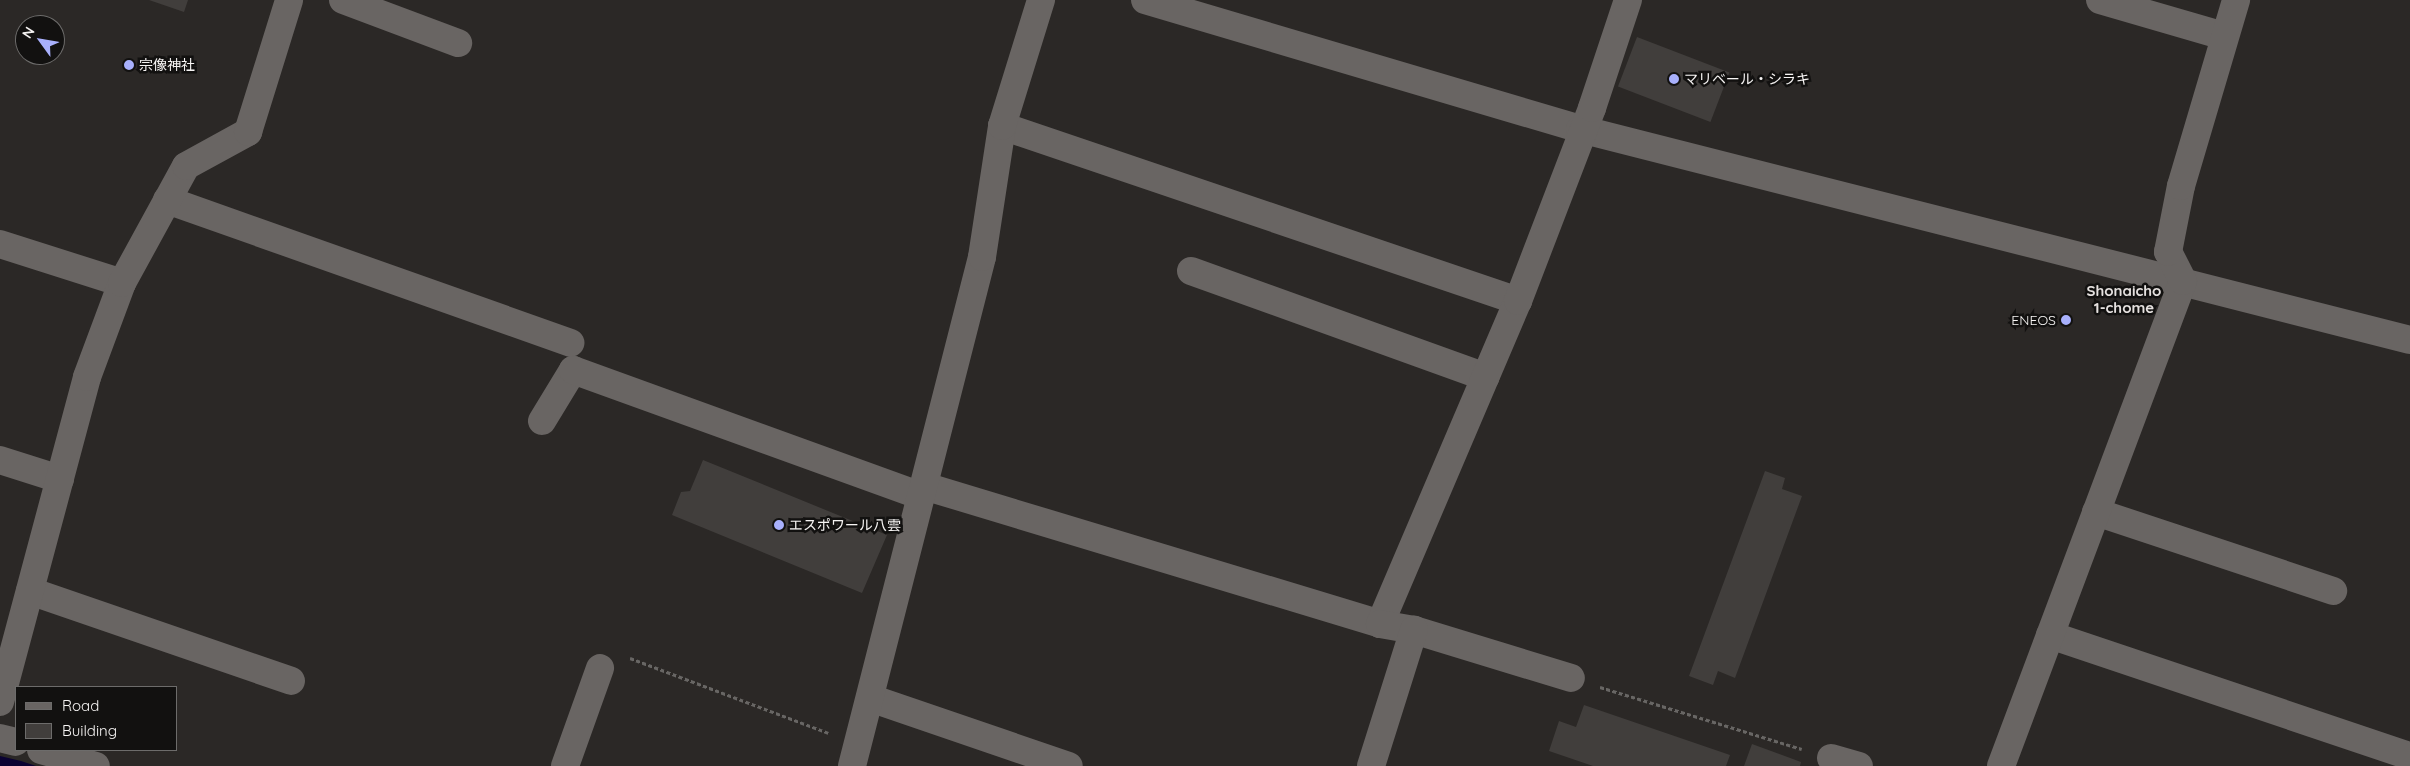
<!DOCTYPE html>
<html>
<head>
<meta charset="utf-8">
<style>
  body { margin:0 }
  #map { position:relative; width:2410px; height:766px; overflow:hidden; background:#2b2826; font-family:Quicksand,"Noto Sans JP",sans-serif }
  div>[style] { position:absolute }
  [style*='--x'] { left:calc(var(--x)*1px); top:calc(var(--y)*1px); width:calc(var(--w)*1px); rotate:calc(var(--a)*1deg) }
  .water>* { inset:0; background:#0a0232 }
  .building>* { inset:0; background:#413e3c; transform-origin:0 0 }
  .path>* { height:3px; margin-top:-1.5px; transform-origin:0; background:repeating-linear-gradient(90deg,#686664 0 4px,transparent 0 6.5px) }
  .minor>* { height:28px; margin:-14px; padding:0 14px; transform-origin:14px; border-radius:14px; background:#696563 }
  .dots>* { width:14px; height:14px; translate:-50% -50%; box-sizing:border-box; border:2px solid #121110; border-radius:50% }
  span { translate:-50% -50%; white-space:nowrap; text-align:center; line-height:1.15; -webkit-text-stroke:5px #121110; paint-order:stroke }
  .poi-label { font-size:14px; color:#f6f4f3 }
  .left { translate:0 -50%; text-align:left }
  .right { translate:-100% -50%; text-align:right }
  .neighbourhood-label { font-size:15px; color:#e5e1df; font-weight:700 }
  .legend { position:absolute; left:15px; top:686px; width:162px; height:65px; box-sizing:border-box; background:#121110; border:1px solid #6d6c6b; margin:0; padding:6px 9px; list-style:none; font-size:15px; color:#f6f4f3 }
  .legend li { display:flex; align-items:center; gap:10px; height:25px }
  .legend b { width:25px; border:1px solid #6d6c6b }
  .north { position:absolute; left:15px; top:15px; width:50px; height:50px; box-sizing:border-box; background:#121110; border:1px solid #6d6c6b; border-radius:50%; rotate:302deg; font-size:14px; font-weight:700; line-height:20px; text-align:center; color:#f6f4f3 }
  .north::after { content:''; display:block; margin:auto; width:18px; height:22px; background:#a8b0fc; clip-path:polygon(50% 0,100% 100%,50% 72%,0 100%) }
</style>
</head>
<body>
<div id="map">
  <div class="water">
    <i style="clip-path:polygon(0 756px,21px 761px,36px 766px,0 766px)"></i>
  </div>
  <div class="building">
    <i style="clip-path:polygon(149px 0,188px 0,184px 12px)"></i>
    <i style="left:1637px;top:37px;width:99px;height:53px;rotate:21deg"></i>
    <i style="clip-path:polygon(703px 460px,887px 535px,862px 593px,672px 515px,681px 492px,690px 491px)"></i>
    <i style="clip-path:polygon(1765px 471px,1785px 478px,1782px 489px,1802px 496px,1735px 678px,1718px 671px,1713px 685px,1689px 676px)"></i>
    <i style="clip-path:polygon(1584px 705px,1730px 755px,1726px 766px,1593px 766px,1549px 751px,1559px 721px,1576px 727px)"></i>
    <i style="clip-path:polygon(1752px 744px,1801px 762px,1800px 766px,1744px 766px)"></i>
  </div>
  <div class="path">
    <i style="--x:630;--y:658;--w:212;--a:20.7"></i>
    <i style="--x:1600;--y:687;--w:211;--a:17.1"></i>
  </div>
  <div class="minor">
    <i style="--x:343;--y:0;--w:123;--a:20.5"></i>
    <i style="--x:1145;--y:0;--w:454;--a:16.5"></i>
    <i style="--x:1580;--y:129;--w:856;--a:14.26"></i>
    <i style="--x:2100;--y:0;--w:129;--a:16.2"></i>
    <i style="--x:1002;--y:126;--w:545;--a:18.73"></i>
    <i style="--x:167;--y:200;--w:428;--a:19.5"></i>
    <i style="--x:0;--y:244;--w:128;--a:17.7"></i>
    <i style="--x:1191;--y:271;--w:313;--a:19.8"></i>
    <i style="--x:542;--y:421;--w:60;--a:-58.7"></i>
    <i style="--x:573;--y:370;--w:370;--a:19.9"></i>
    <i style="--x:0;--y:460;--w:63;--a:17.6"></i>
    <i style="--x:924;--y:486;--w:476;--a:16.8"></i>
    <i style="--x:1380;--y:624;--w:351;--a:-66.9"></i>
    <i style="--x:1518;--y:301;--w:207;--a:-69"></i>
    <i style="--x:1592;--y:108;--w:114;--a:-71.6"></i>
    <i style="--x:2096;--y:512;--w:250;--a:18.4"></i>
    <i style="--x:30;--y:591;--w:276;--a:19"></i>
    <i style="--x:1380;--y:624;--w:35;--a:10"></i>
    <i style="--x:1414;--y:630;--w:164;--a:17"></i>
    <i style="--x:2050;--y:635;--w:380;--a:18.6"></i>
    <i style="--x:870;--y:698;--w:210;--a:18.9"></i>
    <i style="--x:0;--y:702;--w:336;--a:-75"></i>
    <i style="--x:87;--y:377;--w:100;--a:-69.6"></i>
    <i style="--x:122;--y:283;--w:133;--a:-61.3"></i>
    <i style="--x:186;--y:166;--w:71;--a:-28.7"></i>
    <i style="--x:248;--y:132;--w:138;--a:-72.7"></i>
    <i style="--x:0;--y:738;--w:16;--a:14"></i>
    <i style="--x:41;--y:750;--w:57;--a:16.2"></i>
    <i style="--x:1831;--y:758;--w:29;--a:16"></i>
    <i style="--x:565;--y:766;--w:104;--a:-70.3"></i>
    <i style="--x:852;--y:766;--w:525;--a:-75.67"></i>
    <i style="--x:982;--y:257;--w:133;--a:-81.3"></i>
    <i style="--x:1002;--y:126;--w:132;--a:-72.8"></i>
    <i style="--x:1371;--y:766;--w:143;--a:-72.5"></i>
    <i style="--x:2001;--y:766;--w:518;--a:-69.43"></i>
    <i style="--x:2183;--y:281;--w:33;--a:-117"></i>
    <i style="--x:2168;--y:252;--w:67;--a:-78.9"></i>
    <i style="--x:2181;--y:186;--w:194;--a:-73.5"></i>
  </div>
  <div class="dots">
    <i style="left:129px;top:65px;background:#a8b0fc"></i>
    <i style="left:1674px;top:79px;background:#a8b0fc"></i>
    <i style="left:2066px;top:320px;background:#a8b0fc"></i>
    <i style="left:779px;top:525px;background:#a8b0fc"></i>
  </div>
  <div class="poi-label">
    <span class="left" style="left:139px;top:65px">宗像神社</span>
    <span class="left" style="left:1684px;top:79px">マリベール・シラキ</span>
    <span class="right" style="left:2056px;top:320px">ENEOS</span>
    <span class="left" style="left:789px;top:525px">エスポワール八雲</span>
  </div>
  <div class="neighbourhood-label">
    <span style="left:2124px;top:299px">Shonaicho<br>1-chome</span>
  </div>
  <ul class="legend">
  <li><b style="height:6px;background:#696563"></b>Road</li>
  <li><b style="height:14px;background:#413e3c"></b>Building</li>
  </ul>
  <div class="north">N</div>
</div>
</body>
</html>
